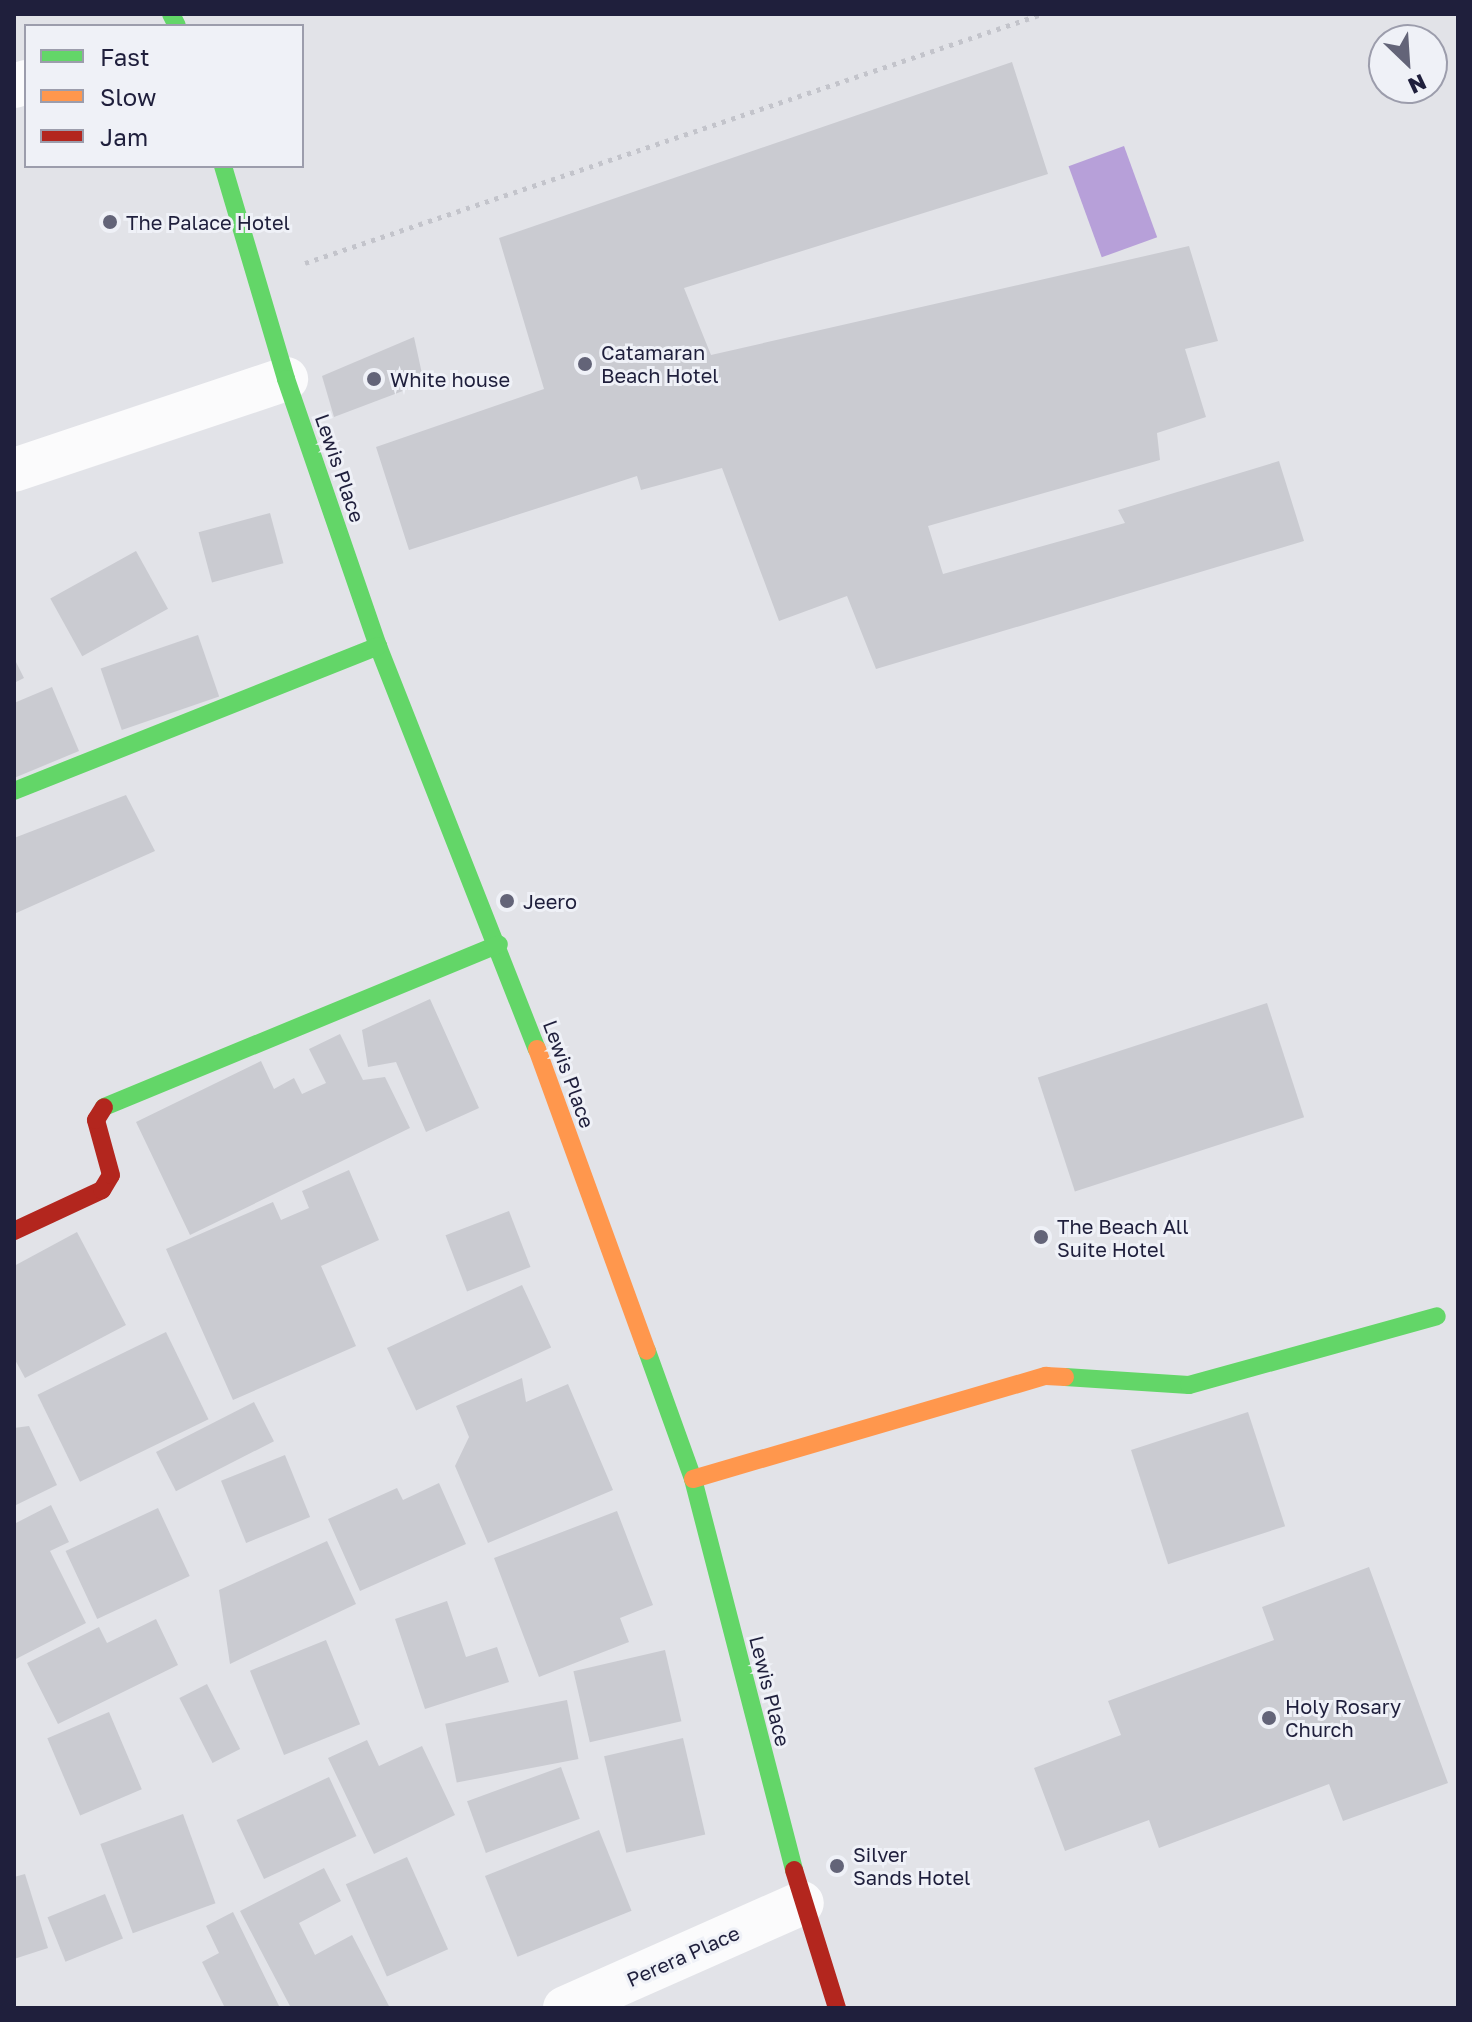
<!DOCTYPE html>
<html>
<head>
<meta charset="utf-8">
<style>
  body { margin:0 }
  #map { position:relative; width:1472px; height:2022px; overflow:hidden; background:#e2e3e8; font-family:"Golos Text",sans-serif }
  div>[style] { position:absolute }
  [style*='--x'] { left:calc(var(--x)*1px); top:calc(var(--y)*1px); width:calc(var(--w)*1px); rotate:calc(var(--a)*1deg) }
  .water>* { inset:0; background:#b7a0d9; transform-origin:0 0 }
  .building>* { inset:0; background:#cacbd1; transform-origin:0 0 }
  .path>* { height:5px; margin-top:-2.5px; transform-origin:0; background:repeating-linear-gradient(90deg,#c3c4cb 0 4px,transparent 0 10px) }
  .street>* { height:44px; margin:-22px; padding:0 22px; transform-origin:22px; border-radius:22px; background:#fbfbfc }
  .fast>* { height:18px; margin:-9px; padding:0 9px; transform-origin:9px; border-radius:9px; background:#63d668 }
  .slow>* { height:18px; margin:-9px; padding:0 9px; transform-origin:9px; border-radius:9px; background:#ff974d }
  .jam>* { height:18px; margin:-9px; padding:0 9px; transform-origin:9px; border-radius:9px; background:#b3261e }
  .dots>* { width:22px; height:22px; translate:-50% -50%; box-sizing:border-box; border:4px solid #eff1f7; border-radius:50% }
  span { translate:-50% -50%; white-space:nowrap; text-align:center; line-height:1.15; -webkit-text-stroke:6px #eff1f7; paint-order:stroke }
  .poi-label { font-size:20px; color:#1f1f3c }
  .left { translate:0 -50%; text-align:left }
  .street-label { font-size:20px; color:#1f1f3c }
  .frame { position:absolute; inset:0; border:16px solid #1f1f3c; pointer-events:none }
  .legend { position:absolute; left:24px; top:24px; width:280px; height:144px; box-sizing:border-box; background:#eff1f7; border:2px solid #9c9dac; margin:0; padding:10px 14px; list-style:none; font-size:24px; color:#1f1f3c }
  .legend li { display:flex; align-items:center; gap:16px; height:40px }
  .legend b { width:40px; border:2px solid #9c9dac }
  .north { position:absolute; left:1368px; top:24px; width:80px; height:80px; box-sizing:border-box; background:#eff1f7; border:2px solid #9c9dac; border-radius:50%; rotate:155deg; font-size:22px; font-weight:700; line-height:32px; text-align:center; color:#1f1f3c }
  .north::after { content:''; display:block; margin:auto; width:28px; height:36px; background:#636478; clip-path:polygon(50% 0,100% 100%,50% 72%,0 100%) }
</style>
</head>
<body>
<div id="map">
  <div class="water">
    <i style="left:1124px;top:146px;width:97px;height:59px;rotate:70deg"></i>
  </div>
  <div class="building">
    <i style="clip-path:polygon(1012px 62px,1048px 174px,684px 288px,711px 355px,1189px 246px,1218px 341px,1185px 349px,1206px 417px,1157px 433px,1160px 460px,928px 526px,943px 574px,1125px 523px,1118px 510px,1279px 461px,1304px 541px,876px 669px,847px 596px,779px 621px,722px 468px,641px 490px,637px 476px,409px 550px,376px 447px,544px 389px,499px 238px)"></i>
    <i style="clip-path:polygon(414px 337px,424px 383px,334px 417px,322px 376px)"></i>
    <i style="left:270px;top:513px;width:52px;height:74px;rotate:75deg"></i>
    <i style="left:136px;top:551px;width:66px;height:98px;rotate:61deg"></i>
    <i style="left:198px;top:635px;width:65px;height:103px;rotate:71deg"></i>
    <i style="clip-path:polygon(14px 658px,24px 678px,14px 683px)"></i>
    <i style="clip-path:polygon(52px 687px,79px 751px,14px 778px,14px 703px)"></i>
    <i style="clip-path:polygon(126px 795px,155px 851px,14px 914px,14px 838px)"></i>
    <i style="clip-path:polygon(430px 999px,479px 1108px,426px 1132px,396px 1062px,368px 1067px,362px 1030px)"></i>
    <i style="left:1267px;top:1003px;width:120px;height:241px;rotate:72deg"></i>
    <i style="clip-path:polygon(340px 1034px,363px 1080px,385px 1077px,410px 1128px,190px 1235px,136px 1122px,261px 1061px,274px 1089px,294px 1078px,302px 1094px,326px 1083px,309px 1049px)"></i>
    <i style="clip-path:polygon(349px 1170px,379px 1240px,321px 1266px,356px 1346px,233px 1400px,166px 1249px,273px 1202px,281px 1220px,309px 1208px,302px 1191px)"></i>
    <i style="left:509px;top:1211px;width:60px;height:68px;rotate:69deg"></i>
    <i style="clip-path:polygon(77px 1232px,126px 1325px,25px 1378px,14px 1358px,14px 1266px)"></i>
    <i style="left:522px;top:1285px;width:69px;height:149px;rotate:65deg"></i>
    <i style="left:166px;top:1332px;width:97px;height:143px;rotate:64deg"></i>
    <i style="clip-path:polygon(522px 1378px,526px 1402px,568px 1384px,613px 1490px,488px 1543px,455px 1466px,469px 1437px,456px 1406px)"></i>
    <i style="left:254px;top:1402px;width:44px;height:110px;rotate:63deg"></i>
    <i style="left:1248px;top:1412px;width:120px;height:123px;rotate:72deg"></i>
    <i style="clip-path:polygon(29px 1426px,57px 1485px,14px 1506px,14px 1428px)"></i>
    <i style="left:285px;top:1455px;width:67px;height:69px;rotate:68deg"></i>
    <i style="clip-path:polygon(439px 1483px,466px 1544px,360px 1591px,328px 1519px,397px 1488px,403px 1500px)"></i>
    <i style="clip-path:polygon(51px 1505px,69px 1542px,50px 1551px,86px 1623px,14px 1660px,14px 1524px)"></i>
    <i style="left:158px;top:1508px;width:75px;height:102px;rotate:65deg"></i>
    <i style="clip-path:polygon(617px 1511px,653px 1605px,620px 1618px,629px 1642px,539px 1677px,494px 1558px)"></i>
    <i style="clip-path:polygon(327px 1541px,356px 1604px,230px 1664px,219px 1590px)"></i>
    <i style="clip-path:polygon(1369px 1567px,1448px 1783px,1343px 1821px,1329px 1784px,1159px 1848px,1149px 1820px,1065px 1851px,1034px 1768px,1121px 1735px,1108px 1701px,1274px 1640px,1262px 1607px)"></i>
    <i style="clip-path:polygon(447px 1601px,466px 1657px,497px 1647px,509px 1682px,425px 1709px,395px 1619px)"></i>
    <i style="clip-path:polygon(156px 1619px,178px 1665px,58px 1724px,27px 1663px,99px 1627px,107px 1643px)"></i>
    <i style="left:326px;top:1640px;width:91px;height:82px;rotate:68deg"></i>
    <i style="left:665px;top:1650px;width:73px;height:94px;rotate:77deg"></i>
    <i style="left:207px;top:1684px;width:73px;height:31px;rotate:63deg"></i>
    <i style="left:567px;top:1700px;width:60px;height:124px;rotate:79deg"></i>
    <i style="left:109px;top:1712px;width:84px;height:67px;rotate:67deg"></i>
    <i style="left:683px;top:1738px;width:99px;height:81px;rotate:77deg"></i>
    <i style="clip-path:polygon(367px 1740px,379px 1766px,422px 1746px,455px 1815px,374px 1854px,328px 1758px)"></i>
    <i style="left:561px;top:1767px;width:55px;height:100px;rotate:70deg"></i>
    <i style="left:329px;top:1777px;width:65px;height:102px;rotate:65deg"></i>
    <i style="left:183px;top:1814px;width:95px;height:88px;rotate:70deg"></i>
    <i style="left:599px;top:1830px;width:87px;height:123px;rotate:68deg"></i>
    <i style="left:407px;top:1857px;width:101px;height:67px;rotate:66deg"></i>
    <i style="clip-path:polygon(324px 1868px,341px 1901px,299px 1923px,315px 1955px,352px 1935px,390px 2008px,291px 2008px,240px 1911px)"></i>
    <i style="clip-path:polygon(25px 1874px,48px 1948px,14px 1959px,14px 1877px)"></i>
    <i style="left:105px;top:1894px;width:48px;height:62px;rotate:68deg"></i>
    <i style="clip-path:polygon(233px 1912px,280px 2008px,225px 2008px,202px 1962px,219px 1953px,206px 1926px)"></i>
  </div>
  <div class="path">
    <i style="--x:305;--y:263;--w:778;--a:-18.67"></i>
  </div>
  <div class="street">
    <i style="--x:14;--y:86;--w:13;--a:-18"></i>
    <i style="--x:14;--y:470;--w:287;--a:-18.5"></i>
    <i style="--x:565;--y:2008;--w:259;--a:-23.9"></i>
  </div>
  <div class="fast">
    <i style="--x:171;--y:14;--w:13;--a:63"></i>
    <i style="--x:223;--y:166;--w:222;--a:73.5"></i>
    <i style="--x:286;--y:379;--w:282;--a:71"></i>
    <i style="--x:378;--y:646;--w:433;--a:68.5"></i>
    <i style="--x:14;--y:791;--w:392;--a:-21.7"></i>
    <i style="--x:104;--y:1107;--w:427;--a:-22.4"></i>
    <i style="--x:647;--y:1351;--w:136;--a:70.2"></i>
    <i style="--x:693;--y:1479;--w:404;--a:75.5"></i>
    <i style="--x:1065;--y:1377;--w:124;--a:3.7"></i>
    <i style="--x:1189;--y:1385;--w:257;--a:-15.5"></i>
  </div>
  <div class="slow">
    <i style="--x:537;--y:1049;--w:321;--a:70"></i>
    <i style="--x:693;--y:1479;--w:368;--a:-16.3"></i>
    <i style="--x:1046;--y:1376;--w:19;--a:3"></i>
  </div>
  <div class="jam">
    <i style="--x:14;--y:1231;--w:97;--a:-25"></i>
    <i style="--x:102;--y:1190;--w:17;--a:-59"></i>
    <i style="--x:111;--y:1175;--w:57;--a:-105.3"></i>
    <i style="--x:96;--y:1120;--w:15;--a:-58"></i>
    <i style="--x:794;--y:1870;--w:145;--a:72.7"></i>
  </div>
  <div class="dots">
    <i style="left:110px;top:222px;background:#636478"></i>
    <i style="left:585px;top:364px;background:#636478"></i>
    <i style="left:374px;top:379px;background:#636478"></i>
    <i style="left:507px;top:901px;background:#636478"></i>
    <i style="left:1041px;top:1237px;background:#636478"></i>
    <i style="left:1269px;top:1718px;background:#636478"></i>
    <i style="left:837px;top:1866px;background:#636478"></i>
  </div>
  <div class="poi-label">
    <span class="left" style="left:126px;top:222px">The Palace Hotel</span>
    <span class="left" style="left:601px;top:364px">Catamaran<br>Beach Hotel</span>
    <span class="left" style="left:390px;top:379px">White house</span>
    <span class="left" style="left:523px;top:901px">Jeero</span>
    <span class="left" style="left:1057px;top:1238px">The Beach All<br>Suite Hotel</span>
    <span class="left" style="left:1285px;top:1718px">Holy Rosary<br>Church</span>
    <span class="left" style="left:853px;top:1866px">Silver<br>Sands Hotel</span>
  </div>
  <div class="street-label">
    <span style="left:340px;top:468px;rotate:71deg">Lewis Place</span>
    <span style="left:569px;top:1074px;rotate:70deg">Lewis Place</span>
    <span style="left:770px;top:1691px;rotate:76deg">Lewis Place</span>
    <span style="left:683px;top:1956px;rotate:-24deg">Perera Place</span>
  </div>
  <div class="frame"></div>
  <ul class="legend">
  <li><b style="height:10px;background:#63d668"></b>Fast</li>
  <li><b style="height:10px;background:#ff974d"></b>Slow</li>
  <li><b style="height:10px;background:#b3261e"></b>Jam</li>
  </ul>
  <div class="north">N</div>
</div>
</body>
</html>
